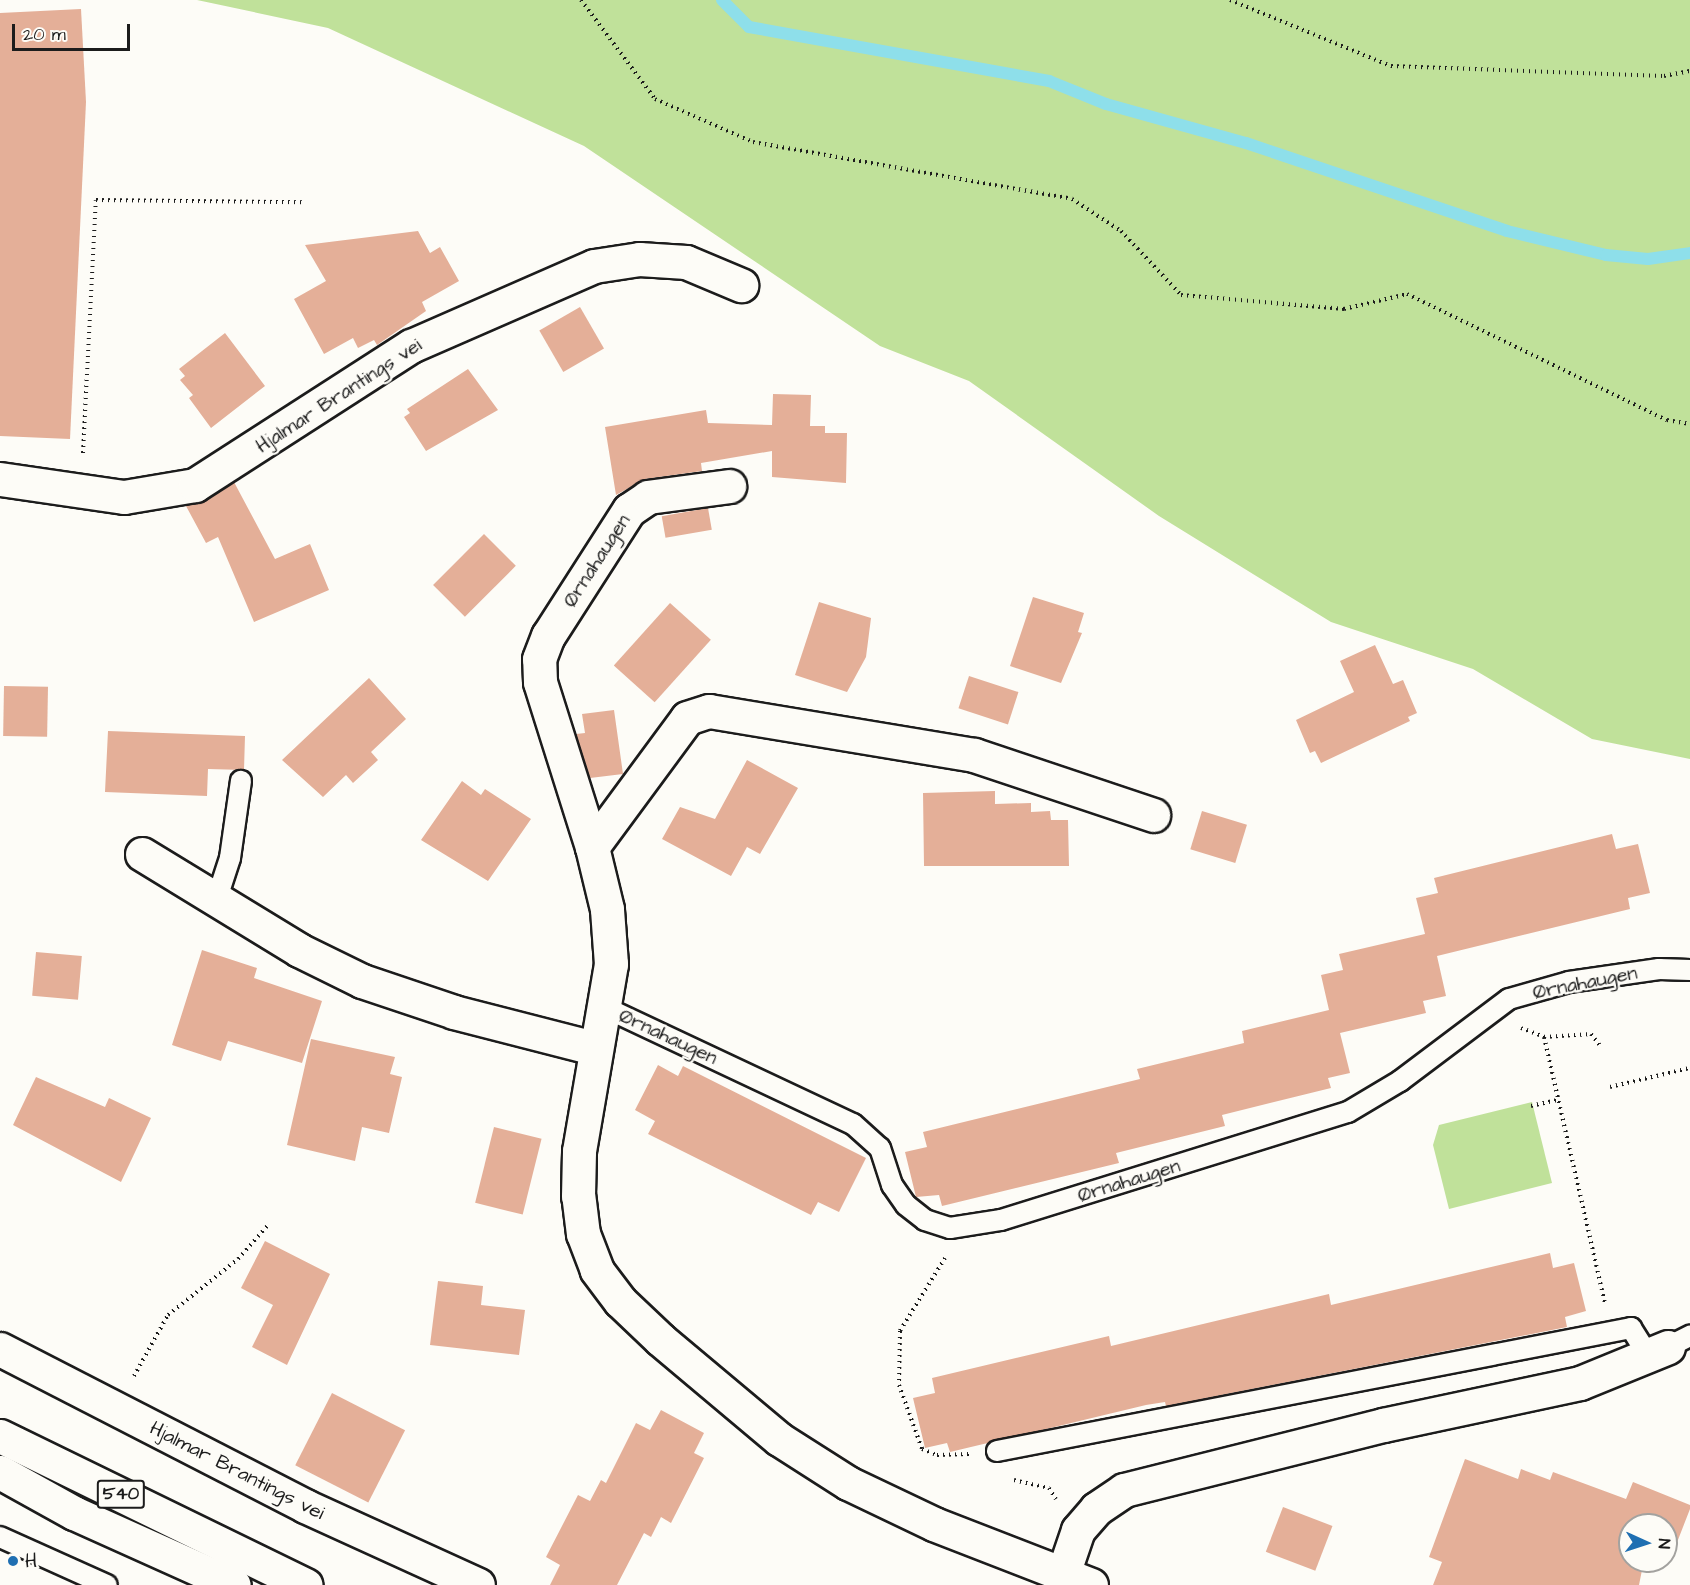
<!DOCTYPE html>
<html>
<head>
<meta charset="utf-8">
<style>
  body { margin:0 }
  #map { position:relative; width:1690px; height:1585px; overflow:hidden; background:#fdfcf7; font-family:"Architects Daughter",sans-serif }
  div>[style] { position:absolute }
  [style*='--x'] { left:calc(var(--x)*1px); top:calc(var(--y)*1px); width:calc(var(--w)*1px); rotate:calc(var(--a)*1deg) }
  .green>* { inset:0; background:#c0e19a }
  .stream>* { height:12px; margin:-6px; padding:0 6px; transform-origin:6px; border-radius:6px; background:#8edfea }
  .building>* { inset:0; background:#e4af98; transform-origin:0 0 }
  .path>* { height:4px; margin-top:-2px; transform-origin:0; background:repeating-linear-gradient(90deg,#1c1c1c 0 1.5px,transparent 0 6px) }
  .roads { filter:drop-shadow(2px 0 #1c1c1c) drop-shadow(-2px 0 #1c1c1c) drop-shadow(0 2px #1c1c1c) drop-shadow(0 -2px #1c1c1c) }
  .service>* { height:20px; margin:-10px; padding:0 10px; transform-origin:10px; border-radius:10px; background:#fdfcf7 }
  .minor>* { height:33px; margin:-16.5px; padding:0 16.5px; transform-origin:16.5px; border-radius:16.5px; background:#fdfcf7 }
  .primary>* { height:33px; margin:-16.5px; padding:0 16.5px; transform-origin:16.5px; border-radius:16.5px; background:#fdfcf7 }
  .dots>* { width:16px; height:16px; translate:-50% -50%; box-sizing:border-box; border:3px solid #fdfcf7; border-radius:50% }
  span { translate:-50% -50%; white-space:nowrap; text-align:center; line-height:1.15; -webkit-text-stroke:4.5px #fdfcf7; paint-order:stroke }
  .shield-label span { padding:2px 4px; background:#fdfcf7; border:2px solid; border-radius:4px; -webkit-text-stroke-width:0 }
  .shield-label { font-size:18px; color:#1c1c1c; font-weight:700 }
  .street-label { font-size:20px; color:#1c1c1c }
  .poi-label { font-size:20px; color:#1c1c1c }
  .left { translate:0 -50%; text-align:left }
  .north { position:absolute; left:1618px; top:1513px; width:60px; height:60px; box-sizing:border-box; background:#fdfcf7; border:2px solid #a3a29f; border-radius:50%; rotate:93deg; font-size:16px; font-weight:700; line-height:24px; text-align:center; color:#1c1c1c }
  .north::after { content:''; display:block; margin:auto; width:21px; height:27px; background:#1f6fb2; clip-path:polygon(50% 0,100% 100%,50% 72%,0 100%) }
  .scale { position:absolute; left:12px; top:24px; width:118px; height:27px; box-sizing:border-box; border:3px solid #1c1c1c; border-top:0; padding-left:8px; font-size:18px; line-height:21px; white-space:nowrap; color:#1c1c1c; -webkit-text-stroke:4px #fdfcf7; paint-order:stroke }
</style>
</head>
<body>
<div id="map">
  <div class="green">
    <i style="clip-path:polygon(197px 0,1690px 0,1690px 759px,1592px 739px,1473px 669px,1331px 622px,1159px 516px,969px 381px,880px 346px,584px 146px,328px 28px)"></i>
    <i style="clip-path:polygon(1532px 1102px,1552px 1183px,1449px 1209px,1433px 1145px,1439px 1125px)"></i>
  </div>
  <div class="stream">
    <i style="--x:722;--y:0;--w:38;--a:45"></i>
    <i style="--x:749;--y:27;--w:305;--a:10.2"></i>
    <i style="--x:1049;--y:81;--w:61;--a:22"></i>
    <i style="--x:1106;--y:104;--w:145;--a:15.6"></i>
    <i style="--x:1246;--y:143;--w:275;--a:18.6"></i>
    <i style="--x:1507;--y:231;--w:102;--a:13.6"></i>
    <i style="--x:1606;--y:255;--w:42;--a:5.4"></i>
    <i style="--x:1648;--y:259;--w:42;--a:-8.1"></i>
  </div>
  <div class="building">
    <i style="clip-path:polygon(81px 9px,86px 102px,70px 439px,0 436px,0 13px)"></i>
    <i style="clip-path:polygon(418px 231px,430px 253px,440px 247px,459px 281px,422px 302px,426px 311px,377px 345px,374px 340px,358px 348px,353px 338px,324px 354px,294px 299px,326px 281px,305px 245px)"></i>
    <i style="left:580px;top:307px;width:48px;height:47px;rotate:60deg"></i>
    <i style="clip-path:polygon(225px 333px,265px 386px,211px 428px,189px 398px,193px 395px,180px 380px,185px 376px,179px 369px)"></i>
    <i style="clip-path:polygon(468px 369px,498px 410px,426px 451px,404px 417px,410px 413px,407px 409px)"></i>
    <i style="clip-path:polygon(773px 394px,811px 395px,810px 426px,825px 426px,825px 433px,847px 433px,846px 483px,772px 477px,772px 451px,701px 463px,702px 471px,645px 479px,616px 495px,605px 427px,706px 410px,708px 423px,772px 425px)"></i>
    <i style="clip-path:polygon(234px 482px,275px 559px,310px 544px,329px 590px,254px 622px,218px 537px,206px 543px,186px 506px)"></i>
    <i style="left:708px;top:508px;width:22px;height:47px;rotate:80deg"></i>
    <i style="left:484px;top:534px;width:45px;height:72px;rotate:45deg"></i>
    <i style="clip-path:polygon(1033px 597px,1084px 613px,1078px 632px,1082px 633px,1061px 683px,1010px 666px)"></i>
    <i style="clip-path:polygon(819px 602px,871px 618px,866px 657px,847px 692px,795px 675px)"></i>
    <i style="left:670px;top:603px;width:55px;height:84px;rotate:42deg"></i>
    <i style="clip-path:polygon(1375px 645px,1393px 684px,1403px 680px,1417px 713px,1408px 717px,1410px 721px,1321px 763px,1315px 751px,1310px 753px,1296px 720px,1354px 692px,1340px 661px)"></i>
    <i style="left:969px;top:676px;width:52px;height:34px;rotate:18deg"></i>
    <i style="clip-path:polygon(369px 678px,406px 719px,371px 752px,378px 760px,353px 783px,346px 775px,323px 797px,282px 760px)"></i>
    <i style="left:4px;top:686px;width:44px;height:50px;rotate:1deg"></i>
    <i style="clip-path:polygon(614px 710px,623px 774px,590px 778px,576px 734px,585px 733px,582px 714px)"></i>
    <i style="clip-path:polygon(108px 731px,245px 736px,244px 770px,208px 769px,207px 796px,105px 792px)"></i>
    <i style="clip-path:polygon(747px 760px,798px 788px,760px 854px,747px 847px,731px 876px,662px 839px,680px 807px,715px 819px)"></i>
    <i style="clip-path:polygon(462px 781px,481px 795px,485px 789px,531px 819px,488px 881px,421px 840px)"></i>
    <i style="clip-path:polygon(995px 791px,995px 804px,1031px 803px,1031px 812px,1050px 811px,1051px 820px,1068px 820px,1069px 866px,924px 866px,923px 793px)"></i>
    <i style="left:1202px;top:811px;width:47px;height:40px;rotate:17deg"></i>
    <i style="clip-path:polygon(1612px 834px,1616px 849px,1638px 844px,1650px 893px,1628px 898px,1630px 909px,1437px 956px,1446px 996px,1423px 1001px,1426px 1013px,1340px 1033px,1350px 1073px,1328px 1078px,1331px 1088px,1222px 1115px,1225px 1126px,1116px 1153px,1119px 1163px,942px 1206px,939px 1195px,916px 1197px,905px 1152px,927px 1147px,923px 1132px,1140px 1079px,1137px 1069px,1244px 1043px,1242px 1031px,1329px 1010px,1321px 975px,1343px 970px,1339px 954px,1425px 934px,1416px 898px,1438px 893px,1434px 878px)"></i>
    <i style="clip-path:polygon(202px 950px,257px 968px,254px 978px,322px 1001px,302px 1063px,228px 1041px,221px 1061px,172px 1045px)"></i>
    <i style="left:36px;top:952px;width:46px;height:44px;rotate:5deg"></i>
    <i style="clip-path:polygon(311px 1039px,395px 1057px,390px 1074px,402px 1077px,389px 1133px,362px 1127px,355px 1161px,287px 1145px)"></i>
    <i style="clip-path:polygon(658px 1065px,678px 1076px,683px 1066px,866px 1158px,839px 1212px,818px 1202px,811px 1215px,648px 1134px,655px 1121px,635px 1110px)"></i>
    <i style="clip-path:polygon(36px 1077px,105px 1107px,109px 1098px,151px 1118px,121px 1182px,13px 1125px)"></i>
    <i style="left:494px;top:1127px;width:49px;height:78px;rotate:14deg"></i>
    <i style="clip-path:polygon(265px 1241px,330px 1274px,287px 1365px,252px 1347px,273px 1305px,241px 1288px)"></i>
    <i style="clip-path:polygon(1550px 1253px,1553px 1268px,1574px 1263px,1586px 1311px,1565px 1317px,1567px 1327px,1166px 1406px,1165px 1402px,1146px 1405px,950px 1452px,947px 1443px,925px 1448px,913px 1398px,935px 1393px,932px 1378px,1109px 1336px,1111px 1346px,1329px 1294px,1331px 1305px)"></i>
    <i style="clip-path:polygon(438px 1281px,483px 1286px,481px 1305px,525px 1310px,519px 1355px,430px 1345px)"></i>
    <i style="left:332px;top:1393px;width:82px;height:81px;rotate:27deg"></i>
    <i style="clip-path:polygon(661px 1410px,704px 1433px,694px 1453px,704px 1458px,671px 1523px,661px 1517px,651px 1537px,644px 1533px,617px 1585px,550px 1585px,560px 1565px,546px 1557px,578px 1495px,590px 1501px,601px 1480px,606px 1483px,636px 1423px,650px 1430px)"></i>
    <i style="clip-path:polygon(1465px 1459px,1518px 1479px,1521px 1469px,1550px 1480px,1553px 1472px,1626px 1499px,1633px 1482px,1690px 1505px,1690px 1509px,1669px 1563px,1662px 1561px,1666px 1525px,1630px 1525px,1630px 1561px,1660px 1561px,1650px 1573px,1642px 1570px,1639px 1585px,1433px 1585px,1442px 1562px,1429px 1557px)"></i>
    <i style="left:1283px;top:1507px;width:53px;height:48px;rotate:21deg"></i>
  </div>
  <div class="path">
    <i style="--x:581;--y:0;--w:124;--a:53.2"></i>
    <i style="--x:655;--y:99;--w:107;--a:23.7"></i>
    <i style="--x:753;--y:142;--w:324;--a:10.1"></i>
    <i style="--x:1072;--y:199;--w:59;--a:33.1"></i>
    <i style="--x:1121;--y:231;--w:88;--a:46.8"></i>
    <i style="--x:1181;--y:295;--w:164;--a:4.9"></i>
    <i style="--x:1344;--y:309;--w:65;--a:-13.4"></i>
    <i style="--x:1407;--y:294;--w:289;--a:25.9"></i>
    <i style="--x:1667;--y:420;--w:23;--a:10"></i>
    <i style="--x:1230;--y:0;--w:174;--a:22.3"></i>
    <i style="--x:1391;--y:66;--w:273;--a:2.1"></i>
    <i style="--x:1664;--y:76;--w:26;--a:-11"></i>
    <i style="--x:83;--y:453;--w:253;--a:-87.1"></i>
    <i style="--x:96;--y:200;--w:208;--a:0.6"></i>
    <i style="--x:1521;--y:1028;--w:25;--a:21"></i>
    <i style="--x:1544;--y:1037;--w:274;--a:77.1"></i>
    <i style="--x:1544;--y:1037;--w:47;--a:-3.7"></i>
    <i style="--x:1591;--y:1034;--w:16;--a:52"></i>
    <i style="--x:1610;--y:1087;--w:82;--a:-13.4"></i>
    <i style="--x:1531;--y:1106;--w:28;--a:-13"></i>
    <i style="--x:945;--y:1258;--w:86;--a:121.7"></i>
    <i style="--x:900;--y:1331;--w:54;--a:91.1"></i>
    <i style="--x:899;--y:1385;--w:68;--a:70.2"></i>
    <i style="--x:922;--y:1449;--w:16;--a:22"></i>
    <i style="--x:937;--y:1455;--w:32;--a:-2"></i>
    <i style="--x:134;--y:1376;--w:70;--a:-60.9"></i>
    <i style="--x:168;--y:1315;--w:90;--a:-38.7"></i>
    <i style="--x:238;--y:1259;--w:47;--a:-48.5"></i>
    <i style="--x:1014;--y:1480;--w:36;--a:13"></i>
    <i style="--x:1049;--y:1488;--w:13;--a:58"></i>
  </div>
  <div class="roads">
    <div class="service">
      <i style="--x:217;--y:898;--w:42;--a:-72"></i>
      <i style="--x:230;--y:858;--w:78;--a:-81.9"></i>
      <i style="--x:604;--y:1007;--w:275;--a:25.2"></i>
      <i style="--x:853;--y:1124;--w:36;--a:42"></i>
      <i style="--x:880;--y:1148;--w:39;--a:72"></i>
      <i style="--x:892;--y:1185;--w:24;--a:55"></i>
      <i style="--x:906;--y:1205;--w:24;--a:38"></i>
      <i style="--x:925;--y:1220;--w:26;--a:18"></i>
      <i style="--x:950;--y:1228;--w:52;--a:-8.9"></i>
      <i style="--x:1001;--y:1220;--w:363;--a:-17.3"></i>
      <i style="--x:1348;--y:1112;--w:61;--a:-30.8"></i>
      <i style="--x:1400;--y:1081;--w:136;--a:-37"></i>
      <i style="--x:1509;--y:999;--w:62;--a:-15.8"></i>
      <i style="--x:1569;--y:982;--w:91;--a:-8.2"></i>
      <i style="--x:1659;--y:969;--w:31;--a:2"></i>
      <i style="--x:1668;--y:1347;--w:25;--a:-27"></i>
      <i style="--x:997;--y:1451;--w:646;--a:-10.98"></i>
      <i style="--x:1631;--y:1328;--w:32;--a:58"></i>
      <i style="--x:0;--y:1537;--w:117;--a:24.2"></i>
    </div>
    <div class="minor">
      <i style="--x:0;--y:479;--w:125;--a:8.3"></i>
      <i style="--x:124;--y:497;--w:72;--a:-9.6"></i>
      <i style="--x:195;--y:485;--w:257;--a:-32.8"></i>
      <i style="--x:411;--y:346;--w:200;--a:-23.6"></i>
      <i style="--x:594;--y:266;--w:46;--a:-8.8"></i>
      <i style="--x:639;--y:259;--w:47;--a:3.7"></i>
      <i style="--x:686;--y:262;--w:60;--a:22.7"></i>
      <i style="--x:592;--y:847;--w:173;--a:-107.5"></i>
      <i style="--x:540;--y:682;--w:23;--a:-92"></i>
      <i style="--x:539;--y:659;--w:25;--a:-69"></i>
      <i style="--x:548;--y:636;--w:150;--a:-57.3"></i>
      <i style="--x:629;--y:510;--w:23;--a:-34"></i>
      <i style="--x:648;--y:497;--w:82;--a:-7.7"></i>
      <i style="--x:142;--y:854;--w:184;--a:31.4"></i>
      <i style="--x:299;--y:950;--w:70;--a:26.2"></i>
      <i style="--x:362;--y:981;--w:97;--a:18.6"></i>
      <i style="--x:454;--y:1012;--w:145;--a:14.4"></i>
      <i style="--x:0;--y:1349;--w:343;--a:27.2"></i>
      <i style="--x:305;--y:1506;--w:190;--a:24.5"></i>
      <i style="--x:1063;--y:1574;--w:46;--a:-71.2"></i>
      <i style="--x:1078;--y:1530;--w:28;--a:-49"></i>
      <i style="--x:1096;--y:1509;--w:34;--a:-34"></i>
      <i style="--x:1124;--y:1490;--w:267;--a:-14.1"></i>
      <i style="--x:1383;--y:1425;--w:201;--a:-12"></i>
      <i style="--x:1580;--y:1383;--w:95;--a:-22.2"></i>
      <i style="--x:1091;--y:1585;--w:168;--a:-158.8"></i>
      <i style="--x:934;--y:1524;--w:95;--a:-154.5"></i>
      <i style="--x:848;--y:1483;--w:82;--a:-147.5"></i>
      <i style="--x:779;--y:1439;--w:155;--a:-140"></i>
      <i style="--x:660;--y:1339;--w:55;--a:-136.5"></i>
      <i style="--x:620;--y:1301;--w:39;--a:-127"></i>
      <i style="--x:597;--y:1270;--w:39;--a:-111"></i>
      <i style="--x:583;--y:1234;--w:38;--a:-97"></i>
      <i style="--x:578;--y:1196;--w:45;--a:-88.7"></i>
      <i style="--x:579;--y:1151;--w:190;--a:-80.3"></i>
      <i style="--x:611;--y:964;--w:55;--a:-94.2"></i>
      <i style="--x:607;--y:909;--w:64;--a:-103.6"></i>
      <i style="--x:592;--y:847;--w:160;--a:-53.6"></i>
      <i style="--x:687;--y:718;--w:23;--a:-18"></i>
      <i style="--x:709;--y:711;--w:269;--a:9.4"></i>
      <i style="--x:974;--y:755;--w:189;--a:18.5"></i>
    </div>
    <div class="primary">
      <i style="--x:0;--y:1436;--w:340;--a:26"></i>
      <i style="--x:0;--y:1472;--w:85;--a:29"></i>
      <i style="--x:74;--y:1513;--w:175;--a:24.2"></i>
    </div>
  </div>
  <div class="dots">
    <i style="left:13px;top:1561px;background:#1f6fb2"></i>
  </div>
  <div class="shield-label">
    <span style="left:121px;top:1494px">540</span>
  </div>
  <div class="street-label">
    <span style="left:339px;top:396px;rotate:-33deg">Hjalmar Brantings vei</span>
    <span style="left:597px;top:561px;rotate:-57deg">Ørnahaugen</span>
    <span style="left:1585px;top:983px;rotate:-11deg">Ørnahaugen</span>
    <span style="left:668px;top:1037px;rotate:25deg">Ørnahaugen</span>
    <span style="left:1129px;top:1181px;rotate:-17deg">Ørnahaugen</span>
    <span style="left:237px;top:1471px;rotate:27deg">Hjalmar Brantings vei</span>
  </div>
  <div class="poi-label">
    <span class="left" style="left:25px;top:1561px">H</span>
  </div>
  <div class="north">N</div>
  <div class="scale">20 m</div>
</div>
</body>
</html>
